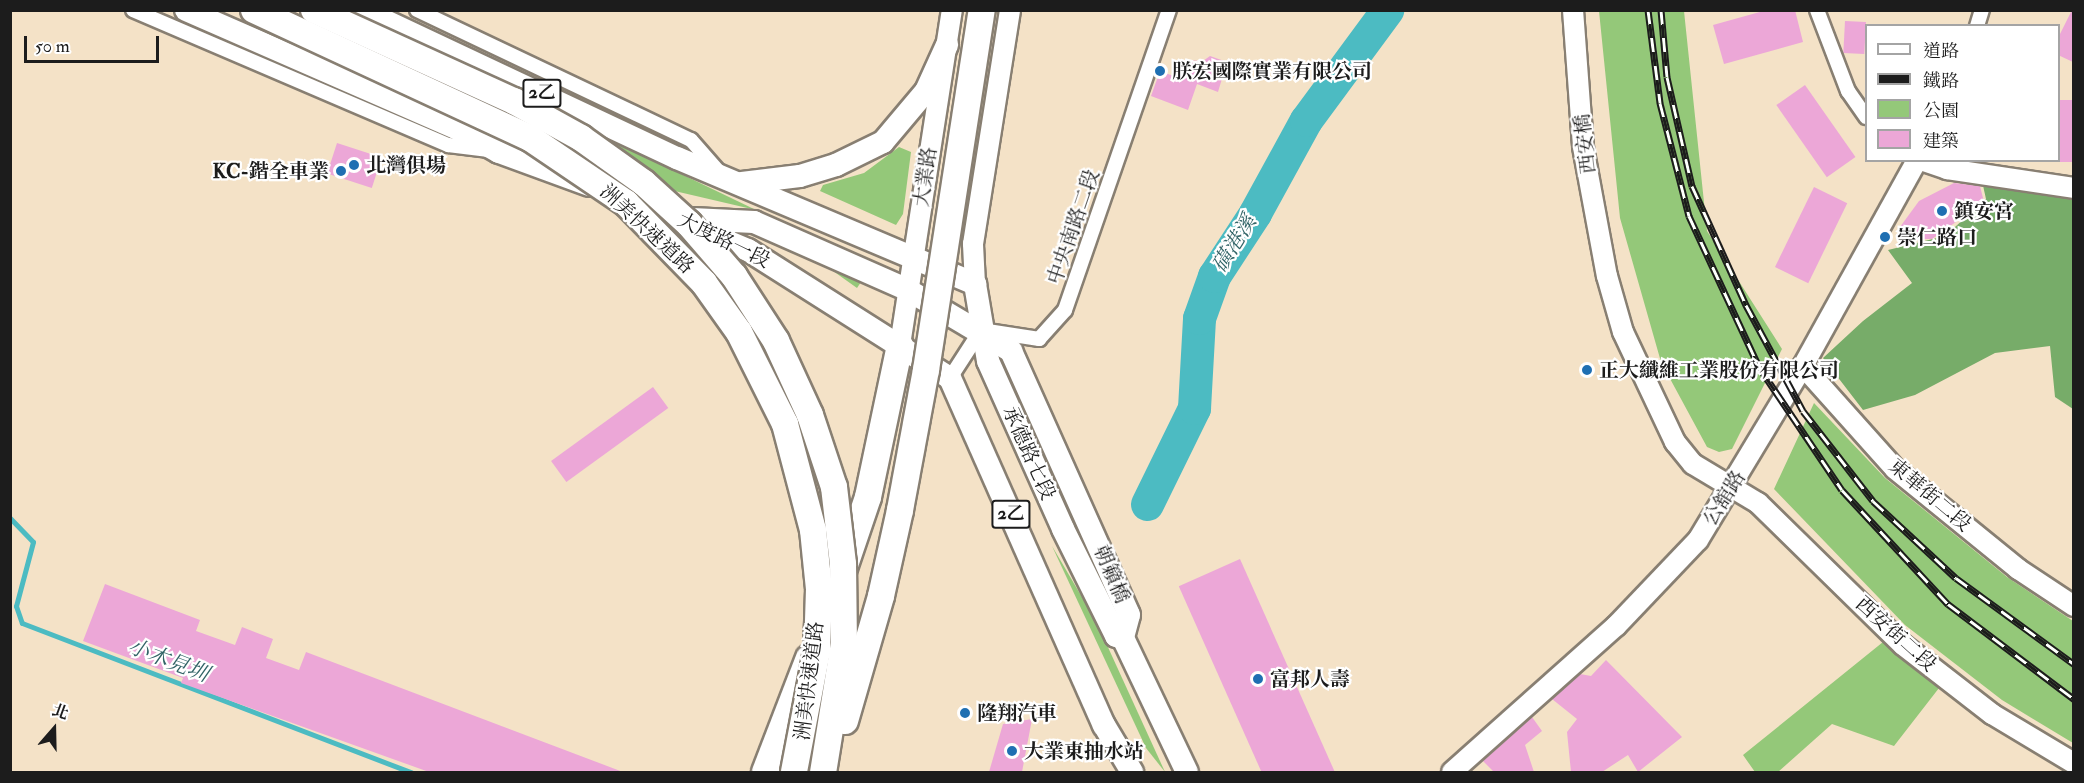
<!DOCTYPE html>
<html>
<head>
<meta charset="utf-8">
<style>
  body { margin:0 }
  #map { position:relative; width:2084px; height:783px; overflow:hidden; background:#f4e2c7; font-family:"IM FELL Double Pica","Noto Serif TC",serif }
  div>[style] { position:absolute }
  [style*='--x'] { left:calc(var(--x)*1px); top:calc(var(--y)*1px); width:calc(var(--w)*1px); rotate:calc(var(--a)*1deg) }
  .green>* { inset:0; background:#94c879 }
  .forest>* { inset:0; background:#77ac69 }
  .stream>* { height:5px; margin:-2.5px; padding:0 2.5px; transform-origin:2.5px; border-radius:2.5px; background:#4cbbc2 }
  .river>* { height:33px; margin:-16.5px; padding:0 16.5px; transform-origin:16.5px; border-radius:16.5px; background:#4cbbc2 }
  .building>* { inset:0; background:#eca7d7; transform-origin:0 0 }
  .roads { filter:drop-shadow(2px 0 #887f72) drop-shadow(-2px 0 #887f72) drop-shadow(0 2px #887f72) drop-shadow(0 -2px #887f72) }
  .street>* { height:14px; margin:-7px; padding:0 7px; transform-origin:7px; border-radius:7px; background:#fff }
  .secondary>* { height:20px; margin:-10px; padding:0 10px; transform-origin:10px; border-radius:10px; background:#fff }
  .primary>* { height:22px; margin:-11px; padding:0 11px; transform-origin:11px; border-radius:11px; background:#fff }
  .highway>* { height:26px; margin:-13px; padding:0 13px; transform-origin:13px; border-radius:13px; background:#fff }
  .rail>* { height:7px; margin-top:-3.5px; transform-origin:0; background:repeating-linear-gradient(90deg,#fff 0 14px,#1c1c1c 0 28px); box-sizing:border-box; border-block:2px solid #1c1c1c }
  .bridges { filter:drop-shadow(2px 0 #887f72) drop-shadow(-2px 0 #887f72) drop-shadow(0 2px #887f72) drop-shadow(0 -2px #887f72) }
  .highway-bridge>* { height:26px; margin:-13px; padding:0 13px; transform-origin:13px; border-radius:13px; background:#fff }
  .dots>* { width:16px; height:16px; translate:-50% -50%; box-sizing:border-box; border:3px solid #fff; border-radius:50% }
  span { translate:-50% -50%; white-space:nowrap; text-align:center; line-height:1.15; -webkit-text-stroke:4.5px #fff; paint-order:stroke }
  .shield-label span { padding:2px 4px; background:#fff; border:2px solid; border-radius:4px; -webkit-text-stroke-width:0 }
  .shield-label { font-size:18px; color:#1c1c1c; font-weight:700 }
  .poi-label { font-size:20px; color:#1c1c1c; font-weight:700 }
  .left { translate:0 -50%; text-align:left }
  .right { translate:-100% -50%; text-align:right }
  .street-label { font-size:20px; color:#1c1c1c }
  .water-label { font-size:21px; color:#326467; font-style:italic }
  .frame { position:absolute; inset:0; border:12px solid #1c1c1c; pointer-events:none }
  .legend { position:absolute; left:1865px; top:24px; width:195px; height:138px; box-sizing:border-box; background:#fff; border:2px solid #a4a4a4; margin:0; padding:8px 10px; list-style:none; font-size:18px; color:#1c1c1c }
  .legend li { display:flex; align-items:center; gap:12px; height:30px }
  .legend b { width:30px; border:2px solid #a4a4a4 }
  .north { position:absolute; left:24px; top:699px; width:60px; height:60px; -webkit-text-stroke:4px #fff; paint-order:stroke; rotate:20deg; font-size:16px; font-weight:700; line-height:24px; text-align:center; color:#1c1c1c }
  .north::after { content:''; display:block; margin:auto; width:21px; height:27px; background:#1c1c1c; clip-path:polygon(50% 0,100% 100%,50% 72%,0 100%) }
  .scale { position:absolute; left:24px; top:36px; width:135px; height:27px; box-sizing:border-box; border:3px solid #1c1c1c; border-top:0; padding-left:8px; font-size:18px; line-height:21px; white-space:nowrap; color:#1c1c1c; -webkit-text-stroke:4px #fff; paint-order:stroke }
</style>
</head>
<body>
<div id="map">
  <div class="green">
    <i style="clip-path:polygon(1599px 11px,1684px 11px,1707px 231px,1782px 349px,1732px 449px,1719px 452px,1707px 447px,1661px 362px,1620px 218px)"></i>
    <i style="clip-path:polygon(598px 134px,756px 210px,666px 189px)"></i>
    <i style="clip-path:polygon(899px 147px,911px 152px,903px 214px,896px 225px,820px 191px,823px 185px,864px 173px)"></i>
    <i style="clip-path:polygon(819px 261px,844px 271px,861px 282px,857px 288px)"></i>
    <i style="clip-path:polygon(1814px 403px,1885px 478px,2007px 577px,2073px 621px,2073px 743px,2002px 700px,1905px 625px,1774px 489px)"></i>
    <i style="clip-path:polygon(1052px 546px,1096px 621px,1165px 772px,1146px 748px)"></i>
    <i style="clip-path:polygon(1883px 642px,1939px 688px,1894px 746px,1832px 724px,1778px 772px,1755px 772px,1743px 755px)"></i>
  </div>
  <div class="forest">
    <i style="clip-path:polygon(1982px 181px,2073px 199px,2073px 409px,2055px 397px,2050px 346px,1995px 353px,1915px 395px,1863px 410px,1823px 358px,1863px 321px,1912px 283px,1888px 250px,1945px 236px,1986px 199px)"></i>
  </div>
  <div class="stream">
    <i style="--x:10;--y:518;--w:33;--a:46"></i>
    <i style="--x:33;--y:542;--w:66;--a:104.9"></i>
    <i style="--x:16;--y:606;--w:18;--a:71"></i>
    <i style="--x:22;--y:623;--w:417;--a:21"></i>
  </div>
  <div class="river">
    <i style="--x:1147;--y:504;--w:107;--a:-63.9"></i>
    <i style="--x:1194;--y:408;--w:90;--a:-86.8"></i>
    <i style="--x:1199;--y:318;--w:45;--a:-70.3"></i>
    <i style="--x:1214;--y:276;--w:75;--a:-56.9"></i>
    <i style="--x:1255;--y:213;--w:106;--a:-61.3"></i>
    <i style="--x:1306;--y:120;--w:137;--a:-53.6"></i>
  </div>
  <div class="building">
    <i style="clip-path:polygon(1767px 10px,1795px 10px,1803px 42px,1724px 64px,1713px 25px)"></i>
    <i style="clip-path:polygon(2072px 10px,2073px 10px,2073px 62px,2058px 55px,2058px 38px)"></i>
    <i style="left:1845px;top:21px;width:21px;height:32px;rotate:3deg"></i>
    <i style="clip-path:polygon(1210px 56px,1227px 62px,1218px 92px,1197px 84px,1188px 110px,1151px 96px,1160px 71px,1176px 77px,1183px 60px,1203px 61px)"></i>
    <i style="left:1805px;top:85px;width:88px;height:35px;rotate:55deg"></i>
    <i style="left:2073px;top:100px;width:62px;height:15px;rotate:90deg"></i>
    <i style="left:337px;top:143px;width:47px;height:32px;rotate:18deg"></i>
    <i style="clip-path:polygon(1954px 183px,1980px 186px,1984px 202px,1932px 239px,1918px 239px,1900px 227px,1919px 201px)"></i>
    <i style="left:1814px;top:187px;width:37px;height:89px;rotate:26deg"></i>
    <i style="left:653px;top:387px;width:26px;height:126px;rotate:54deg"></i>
    <i style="left:1240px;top:559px;width:234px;height:67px;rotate:66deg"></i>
    <i style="clip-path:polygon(105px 584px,200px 620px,196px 631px,235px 645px,242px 627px,273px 639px,266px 658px,299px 670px,306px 652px,623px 772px,429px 772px,181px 683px,183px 678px,83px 641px)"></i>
    <i style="clip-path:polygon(1606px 660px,1682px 737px,1638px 772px,1628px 755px,1602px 772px,1571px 772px,1567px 732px,1577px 719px,1552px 699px,1580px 674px,1591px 676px)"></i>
    <i style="clip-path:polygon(1532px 717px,1542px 731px,1525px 745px,1534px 772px,1494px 772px,1483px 761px)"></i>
    <i style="clip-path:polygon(1032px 719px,1022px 772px,989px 772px,1003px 724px)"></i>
  </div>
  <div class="roads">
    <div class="street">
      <i style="--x:133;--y:10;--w:343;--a:23.2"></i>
      <i style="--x:448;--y:145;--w:39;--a:7"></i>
      <i style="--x:417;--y:10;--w:303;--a:25.4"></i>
      <i style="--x:691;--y:140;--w:41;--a:48.9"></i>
      <i style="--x:1817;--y:10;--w:87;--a:69.1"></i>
      <i style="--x:1848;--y:91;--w:32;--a:55"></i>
      <i style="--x:1977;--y:26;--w:17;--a:-73"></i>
      <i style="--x:950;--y:378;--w:57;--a:-57.1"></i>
      <i style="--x:981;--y:330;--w:59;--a:8.8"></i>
      <i style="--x:1039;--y:339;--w:39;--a:-48"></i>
      <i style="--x:1065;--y:310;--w:318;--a:-70.9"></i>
    </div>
    <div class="secondary">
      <i style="--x:1573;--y:10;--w:137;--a:85.8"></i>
      <i style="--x:1583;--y:147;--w:131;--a:79.5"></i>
      <i style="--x:1607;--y:276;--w:58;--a:74.1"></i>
      <i style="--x:1623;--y:332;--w:122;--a:64.7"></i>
      <i style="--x:1675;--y:442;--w:28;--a:51"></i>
      <i style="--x:1693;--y:464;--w:76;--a:31"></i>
      <i style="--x:1758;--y:503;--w:203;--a:44.4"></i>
      <i style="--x:1903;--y:645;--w:113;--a:37.8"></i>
      <i style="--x:1992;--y:714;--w:96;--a:30.9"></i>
      <i style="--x:1921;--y:160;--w:28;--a:19"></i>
      <i style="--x:1947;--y:169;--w:128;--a:8.5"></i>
      <i style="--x:975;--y:284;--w:40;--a:-92.9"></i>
      <i style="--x:973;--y:244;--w:237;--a:-81"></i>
      <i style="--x:900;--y:345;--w:339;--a:-81.2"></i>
      <i style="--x:1803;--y:366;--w:138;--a:48.2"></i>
      <i style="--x:1895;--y:469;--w:159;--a:39.1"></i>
      <i style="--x:2018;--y:569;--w:67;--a:33.5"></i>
      <i style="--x:1452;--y:772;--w:220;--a:-41.7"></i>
      <i style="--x:1616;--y:626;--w:119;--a:-46.4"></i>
      <i style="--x:1698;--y:540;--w:203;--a:-58.9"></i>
      <i style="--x:1803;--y:366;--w:235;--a:-61"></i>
    </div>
    <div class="primary">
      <i style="--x:186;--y:10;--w:295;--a:23.6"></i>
      <i style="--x:456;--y:128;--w:49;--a:29.2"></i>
      <i style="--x:499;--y:152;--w:96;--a:20.1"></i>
      <i style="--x:362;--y:10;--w:348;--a:25.2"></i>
      <i style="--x:677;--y:158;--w:324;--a:22.9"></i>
      <i style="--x:975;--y:284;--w:78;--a:80.4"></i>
      <i style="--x:988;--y:361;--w:184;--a:65.9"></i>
      <i style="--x:1063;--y:529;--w:119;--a:63.6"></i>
      <i style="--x:1116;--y:636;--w:7;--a:16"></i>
      <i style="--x:742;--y:183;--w:58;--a:-6.9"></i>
      <i style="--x:800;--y:176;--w:38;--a:-17"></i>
      <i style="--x:836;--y:165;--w:52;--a:-26.1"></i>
      <i style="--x:883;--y:142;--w:67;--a:-49.9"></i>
      <i style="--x:926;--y:91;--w:51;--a:-65.5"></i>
      <i style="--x:620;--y:196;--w:139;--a:22.9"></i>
      <i style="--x:748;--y:250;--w:239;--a:32.4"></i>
      <i style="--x:950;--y:378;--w:380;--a:66.1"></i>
      <i style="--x:1104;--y:725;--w:55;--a:59.2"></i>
      <i style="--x:692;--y:219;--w:62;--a:2.8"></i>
      <i style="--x:754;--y:222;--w:168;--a:23.8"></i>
      <i style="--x:908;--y:290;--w:120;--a:30.6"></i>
      <i style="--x:1011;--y:351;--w:289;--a:65.9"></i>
      <i style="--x:1129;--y:615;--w:24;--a:105"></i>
      <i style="--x:1123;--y:638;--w:148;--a:64.5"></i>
    </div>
    <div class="highway">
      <i style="--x:842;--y:574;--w:81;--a:-71.3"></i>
      <i style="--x:868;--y:497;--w:155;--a:-78.1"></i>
      <i style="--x:765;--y:772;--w:122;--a:-68.9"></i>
    </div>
  </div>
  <div class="rail">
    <i style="--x:1648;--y:10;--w:94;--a:82.6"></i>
    <i style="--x:1660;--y:103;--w:117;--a:75.6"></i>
    <i style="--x:1689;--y:216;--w:166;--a:65.1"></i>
    <i style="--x:1759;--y:367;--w:148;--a:56"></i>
    <i style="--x:1842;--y:490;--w:156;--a:47.1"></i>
    <i style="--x:1948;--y:604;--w:158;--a:37"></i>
    <i style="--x:1661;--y:10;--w:67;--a:84.9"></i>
    <i style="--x:1667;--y:77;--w:112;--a:77.1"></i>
    <i style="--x:1692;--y:186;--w:131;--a:65.6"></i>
    <i style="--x:1746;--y:305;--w:120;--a:61.7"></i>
    <i style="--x:1803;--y:411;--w:114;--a:52.1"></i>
    <i style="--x:1873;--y:501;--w:113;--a:42.9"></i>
    <i style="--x:1956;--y:578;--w:146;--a:36.1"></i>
  </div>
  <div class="bridges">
    <div class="highway-bridge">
      <i style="--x:254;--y:10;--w:304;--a:24.9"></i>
      <i style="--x:530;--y:138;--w:116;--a:34.1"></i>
      <i style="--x:626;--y:203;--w:112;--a:45.7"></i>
      <i style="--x:704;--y:283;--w:60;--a:54.5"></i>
      <i style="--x:739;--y:332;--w:103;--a:63.4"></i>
      <i style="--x:785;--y:424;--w:110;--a:75.2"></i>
      <i style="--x:813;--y:530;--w:59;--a:84.2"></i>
      <i style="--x:819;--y:589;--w:62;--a:91.8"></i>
      <i style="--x:817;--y:651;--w:123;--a:100.8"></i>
      <i style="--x:314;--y:10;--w:220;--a:24.5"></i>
      <i style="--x:514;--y:101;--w:77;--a:28.9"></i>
      <i style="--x:581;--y:138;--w:77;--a:35.5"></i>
      <i style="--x:644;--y:183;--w:61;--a:42.3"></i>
      <i style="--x:689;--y:224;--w:69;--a:49.1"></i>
      <i style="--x:734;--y:276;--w:77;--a:57.1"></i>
      <i style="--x:776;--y:341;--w:81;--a:65.3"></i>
      <i style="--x:810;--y:415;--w:76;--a:71.6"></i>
      <i style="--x:834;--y:487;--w:78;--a:83.3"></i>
      <i style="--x:843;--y:564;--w:79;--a:89.3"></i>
      <i style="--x:844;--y:643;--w:131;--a:99.2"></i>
      <i style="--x:845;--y:721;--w:130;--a:-73.9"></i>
      <i style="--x:881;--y:596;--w:88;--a:-77.5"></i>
      <i style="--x:900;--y:510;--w:142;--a:-79.5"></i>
      <i style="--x:926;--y:370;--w:364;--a:-81.2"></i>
    </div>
  </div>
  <div class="dots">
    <i style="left:1160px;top:71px;background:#1f6fb2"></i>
    <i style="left:354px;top:165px;background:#1f6fb2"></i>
    <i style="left:341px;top:171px;background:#1f6fb2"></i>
    <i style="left:1942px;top:211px;background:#1f6fb2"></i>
    <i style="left:1885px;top:237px;background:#1f6fb2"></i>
    <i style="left:1587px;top:370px;background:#1f6fb2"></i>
    <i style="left:1258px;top:679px;background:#1f6fb2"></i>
    <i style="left:965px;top:713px;background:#1f6fb2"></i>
    <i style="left:1012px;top:751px;background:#1f6fb2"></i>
  </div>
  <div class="shield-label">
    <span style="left:542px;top:93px">2乙</span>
    <span style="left:1011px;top:514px">2乙</span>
  </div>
  <div class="poi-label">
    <span class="left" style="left:1172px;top:71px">朕宏國際實業有限公司</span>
    <span class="left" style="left:366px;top:165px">北灣俱場</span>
    <span class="right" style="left:329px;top:171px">KC-鍇全車業</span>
    <span class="left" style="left:1954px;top:211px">鎮安宮</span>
    <span class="left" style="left:1897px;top:237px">崇仁路口</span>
    <span class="left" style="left:1599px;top:370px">正大纖維工業股份有限公司</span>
    <span class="left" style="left:1270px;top:679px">富邦人壽</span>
    <span class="left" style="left:977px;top:713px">隆翔汽車</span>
    <span class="left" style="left:1024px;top:751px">大業東抽水站</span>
  </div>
  <div class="street-label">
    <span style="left:1585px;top:144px;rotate:-97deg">西安橋</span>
    <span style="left:925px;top:177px;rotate:-82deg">大業路</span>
    <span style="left:1073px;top:227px;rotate:-71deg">中央南路二段</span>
    <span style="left:647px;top:229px;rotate:43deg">洲美快速道路</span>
    <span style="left:724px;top:240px;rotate:26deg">大度路一段</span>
    <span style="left:1029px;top:453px;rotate:66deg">承德路七段</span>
    <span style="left:1930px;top:495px;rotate:40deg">東華街二段</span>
    <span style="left:1724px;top:498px;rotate:-58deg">公舘路</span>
    <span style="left:1112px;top:574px;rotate:67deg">朝籟橋</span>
    <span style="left:1896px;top:634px;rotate:42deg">西安街二段</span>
    <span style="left:809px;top:681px;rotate:-83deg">洲美快速道路</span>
  </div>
  <div class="water-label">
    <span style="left:1235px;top:244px;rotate:-58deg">磺港溪</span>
    <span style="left:168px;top:661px;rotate:21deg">小木見圳</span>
  </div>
  <div class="frame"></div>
  <ul class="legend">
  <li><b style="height:8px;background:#fff"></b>道路</li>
  <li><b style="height:8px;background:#1c1c1c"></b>鐵路</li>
  <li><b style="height:16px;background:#94c879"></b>公園</li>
  <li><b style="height:16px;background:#eca7d7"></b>建築</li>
  </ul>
  <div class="north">北</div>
  <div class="scale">50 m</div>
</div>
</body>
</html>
